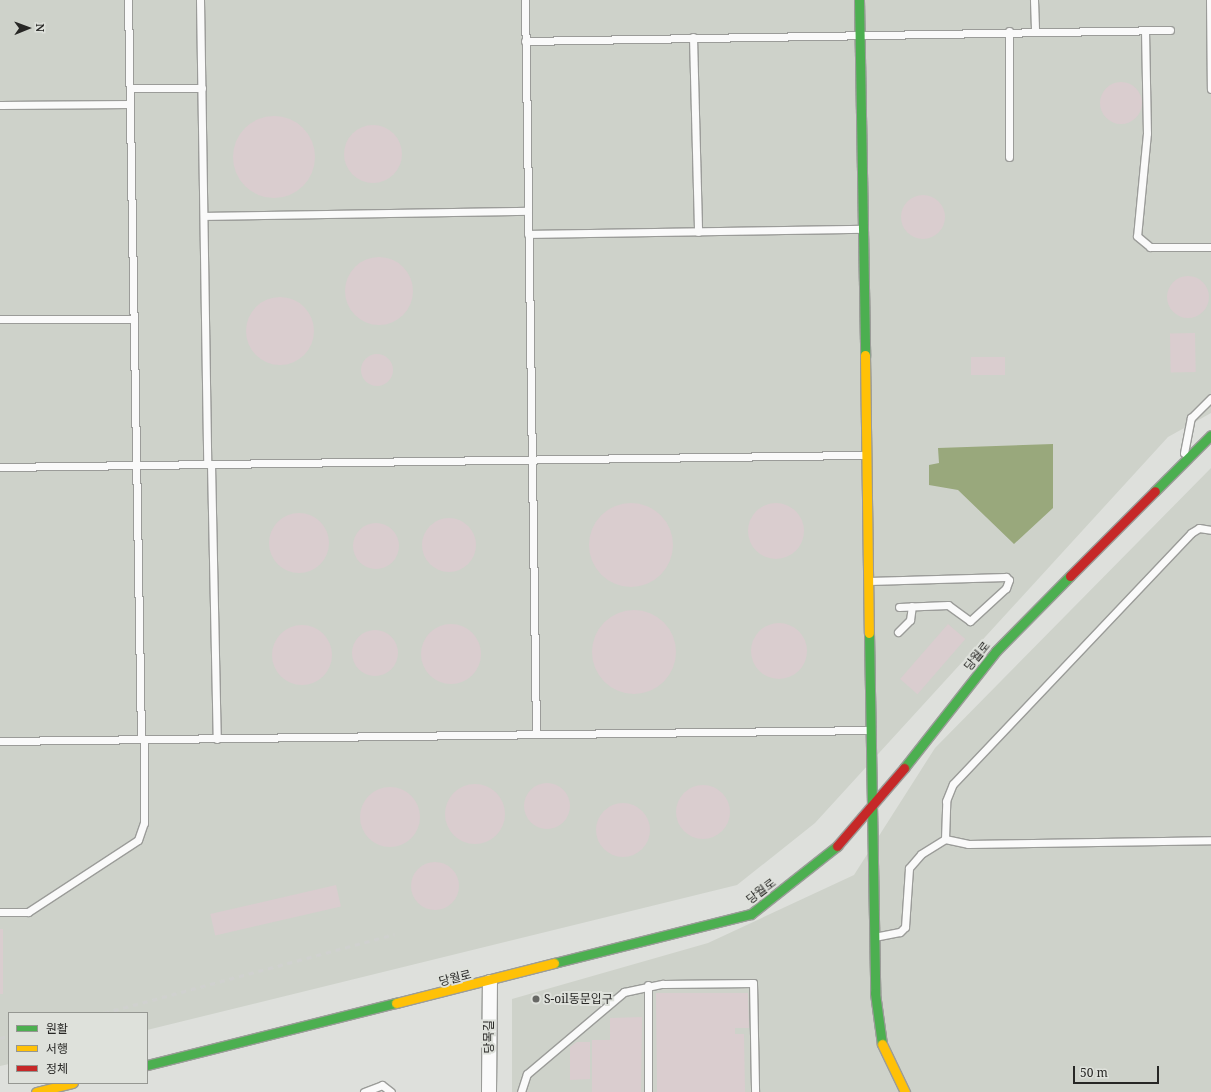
<!DOCTYPE html>
<html>
<head>
<meta charset="utf-8">
<style>
  body { margin:0 }
  #map { position:relative; width:1211px; height:1092px; overflow:hidden; background:#dee0dc; font-family:"Noto Serif","Noto Sans KR",serif }
  div>[style] { position:absolute }
  [style*='--x'] { left:calc(var(--x)*1px); top:calc(var(--y)*1px); width:calc(var(--w)*1px); rotate:calc(var(--a)*1deg) }
  .built>* { inset:0; background:#ced2ca }
  .water>* { inset:0; background:#99a87c }
  .building>* { inset:0; background:#dacdcf; transform-origin:0 0 }
  .round { border-radius:50% }
  .roads { filter:drop-shadow(1px 0 #9b9c99) drop-shadow(-1px 0 #9b9c99) drop-shadow(0 1px #9b9c99) drop-shadow(0 -1px #9b9c99) }
  .lane>* { height:7px; margin:-3.5px; padding:0 3.5px; transform-origin:3.5px; border-radius:3.5px; background:#fafafa }
  .street>* { height:14px; margin:-7px; padding:0 7px; transform-origin:7px; border-radius:7px; background:#fafafa }
  .fast>* { height:9px; margin:-4.5px; padding:0 4.5px; transform-origin:4.5px; border-radius:4.5px; background:#4caf50 }
  .slow>* { height:9px; margin:-4.5px; padding:0 4.5px; transform-origin:4.5px; border-radius:4.5px; background:#ffc107 }
  .jam>* { height:9px; margin:-4.5px; padding:0 4.5px; transform-origin:4.5px; border-radius:4.5px; background:#c62828 }
  .rail>* { height:3px; margin-top:-1.5px; transform-origin:0; background:repeating-linear-gradient(90deg,#d0d1cf 0 5px,transparent 0 10px) }
  .dots>* { width:11px; height:11px; translate:-50% -50%; box-sizing:border-box; border:2px solid #dee1db; border-radius:50% }
  span { translate:-50% -50%; white-space:nowrap; text-align:center; line-height:1.15; -webkit-text-stroke:4px #dee1db; paint-order:stroke }
  .street-label { font-size:12px; color:#272725 }
  .poi-label { font-size:12px; color:#272725 }
  .left { translate:0 -50%; text-align:left }
  .legend { position:absolute; left:8px; top:1012px; width:140px; height:72px; box-sizing:border-box; background:#dee1db; border:1px solid #959792; margin:0; padding:5px 7px; list-style:none; font-size:12px; color:#272725 }
  .legend li { display:flex; align-items:center; gap:8px; height:20px }
  .legend b { width:20px; border:1px solid #959792 }
  .north { position:absolute; left:8px; top:8px; width:40px; height:40px; -webkit-text-stroke:3px #dee1db; paint-order:stroke; rotate:89deg; font-size:11px; font-weight:700; line-height:16px; text-align:center; color:#272725 }
  .north::after { content:''; display:block; margin:auto; width:14px; height:18px; background:#272725; clip-path:polygon(50% 0,100% 100%,50% 72%,0 100%) }
  .scale { position:absolute; left:1073px; top:1066px; width:86px; height:18px; box-sizing:border-box; border:2px solid #272725; border-top:0; padding-left:5px; font-size:12px; line-height:14px; white-space:nowrap; color:#272725; -webkit-text-stroke:3px #dee1db; paint-order:stroke }
</style>
</head>
<body>
<div id="map">
  <div class="built">
    <i style="clip-path:polygon(0 0,1211px 0,1211px 413px,1168px 437px,815px 823px,737px 885px,147px 1030px,147px 1013px,9px 1013px,9px 1064px,0 1066px)"></i>
    <i style="clip-path:polygon(1211px 468px,1211px 1092px,512px 1092px,512px 999px,708px 943px,854px 875px,935px 748px)"></i>
  </div>
  <div class="water">
    <i style="clip-path:polygon(1053px 444px,1053px 508px,1014px 544px,958px 490px,929px 485px,929px 465px,939px 463px,938px 448px)"></i>
  </div>
  <div class="building">
    <i class="round" style="left:1100px;top:82px;width:42px;height:42px"></i>
    <i class="round" style="left:233px;top:116px;width:82px;height:82px"></i>
    <i class="round" style="left:344px;top:125px;width:58px;height:58px"></i>
    <i class="round" style="left:901px;top:195px;width:44px;height:44px"></i>
    <i class="round" style="left:345px;top:257px;width:68px;height:68px"></i>
    <i class="round" style="left:1167px;top:276px;width:42px;height:42px"></i>
    <i class="round" style="left:246px;top:297px;width:68px;height:68px"></i>
    <i style="left:1195px;top:333px;width:39px;height:25px;rotate:89deg"></i>
    <i class="round" style="left:361px;top:354px;width:32px;height:32px"></i>
    <i style="left:971px;top:357px;width:34px;height:18px"></i>
    <i class="round" style="left:748px;top:503px;width:56px;height:56px"></i>
    <i class="round" style="left:589px;top:503px;width:84px;height:84px"></i>
    <i class="round" style="left:269px;top:513px;width:60px;height:60px"></i>
    <i class="round" style="left:422px;top:518px;width:54px;height:54px"></i>
    <i class="round" style="left:353px;top:523px;width:46px;height:46px"></i>
    <i class="round" style="left:592px;top:610px;width:84px;height:84px"></i>
    <i class="round" style="left:751px;top:623px;width:56px;height:56px"></i>
    <i style="left:948px;top:624px;width:23px;height:73px;rotate:41deg"></i>
    <i class="round" style="left:421px;top:624px;width:60px;height:60px"></i>
    <i class="round" style="left:272px;top:625px;width:60px;height:60px"></i>
    <i class="round" style="left:352px;top:630px;width:46px;height:46px"></i>
    <i class="round" style="left:524px;top:783px;width:46px;height:46px"></i>
    <i class="round" style="left:445px;top:784px;width:60px;height:60px"></i>
    <i class="round" style="left:676px;top:785px;width:54px;height:54px"></i>
    <i class="round" style="left:360px;top:787px;width:60px;height:60px"></i>
    <i class="round" style="left:596px;top:803px;width:54px;height:54px"></i>
    <i class="round" style="left:411px;top:862px;width:48px;height:48px"></i>
    <i style="left:336px;top:885px;width:22px;height:129px;rotate:77deg"></i>
    <i style="left:0;top:929px;width:3px;height:65px"></i>
    <i style="clip-path:polygon(656px 993px,748px 993px,749px 1028px,735px 1028px,735px 1034px,744px 1034px,745px 1092px,657px 1092px)"></i>
    <i style="clip-path:polygon(642px 1017px,641px 1092px,592px 1092px,592px 1040px,610px 1040px,610px 1018px)"></i>
    <i style="clip-path:polygon(577px 1042px,590px 1042px,590px 1079px,570px 1080px,570px 1047px)"></i>
  </div>
  <div class="roads">
    <div class="lane">
      <i style="--x:128;--y:0;--w:739;--a:88.99"></i>
      <i style="--x:200;--y:0;--w:464;--a:89.1"></i>
      <i style="--x:525;--y:0;--w:734;--a:89.14"></i>
      <i style="--x:1034;--y:0;--w:31;--a:88"></i>
      <i style="--x:1210;--y:0;--w:89;--a:89.4"></i>
      <i style="--x:1145;--y:30;--w:103;--a:88.9"></i>
      <i style="--x:1147;--y:133;--w:103;--a:95.5"></i>
      <i style="--x:1137;--y:236;--w:17;--a:40"></i>
      <i style="--x:1150;--y:247;--w:61;--a:0"></i>
      <i style="--x:693;--y:37;--w:195;--a:88.5"></i>
      <i style="--x:525;--y:41;--w:645;--a:-0.98"></i>
      <i style="--x:130;--y:88;--w:72;--a:0"></i>
      <i style="--x:0;--y:105;--w:130;--a:-0.4"></i>
      <i style="--x:1009;--y:157;--w:126;--a:-90"></i>
      <i style="--x:204;--y:216;--w:324;--a:-0.9"></i>
      <i style="--x:528;--y:234;--w:334;--a:-0.9"></i>
      <i style="--x:0;--y:319;--w:134;--a:0"></i>
      <i style="--x:1184;--y:453;--w:36;--a:-79"></i>
      <i style="--x:1191;--y:418;--w:28;--a:-45"></i>
      <i style="--x:211;--y:464;--w:275;--a:88.8"></i>
      <i style="--x:0;--y:467;--w:864;--a:-0.8"></i>
      <i style="--x:869;--y:581;--w:137;--a:-1.7"></i>
      <i style="--x:1006;--y:577;--w:4;--a:45"></i>
      <i style="--x:1009;--y:580;--w:9;--a:111"></i>
      <i style="--x:1006;--y:588;--w:49;--a:137.5"></i>
      <i style="--x:970;--y:621;--w:27;--a:-144"></i>
      <i style="--x:948;--y:605;--w:49;--a:177.7"></i>
      <i style="--x:898;--y:632;--w:17;--a:-45"></i>
      <i style="--x:910;--y:620;--w:14;--a:-82"></i>
      <i style="--x:0;--y:741;--w:870;--a:-0.72"></i>
      <i style="--x:945;--y:839;--w:24;--a:12"></i>
      <i style="--x:968;--y:844;--w:243;--a:-0.9"></i>
      <i style="--x:0;--y:912;--w:28;--a:0"></i>
      <i style="--x:28;--y:912;--w:131;--a:-33.2"></i>
      <i style="--x:138;--y:840;--w:18;--a:-71"></i>
      <i style="--x:144;--y:823;--w:84;--a:-90"></i>
      <i style="--x:874;--y:937;--w:26;--a:-11"></i>
      <i style="--x:900;--y:932;--w:7;--a:-45"></i>
      <i style="--x:905;--y:927;--w:59;--a:-86.1"></i>
      <i style="--x:909;--y:868;--w:18;--a:-49"></i>
      <i style="--x:921;--y:854;--w:28;--a:-32"></i>
      <i style="--x:945;--y:839;--w:38;--a:-88"></i>
      <i style="--x:946;--y:801;--w:18;--a:-68"></i>
      <i style="--x:953;--y:784;--w:346;--a:-46.5"></i>
      <i style="--x:1191;--y:533;--w:9;--a:-32"></i>
      <i style="--x:1199;--y:528;--w:12;--a:9"></i>
      <i style="--x:648;--y:985;--w:107;--a:90"></i>
      <i style="--x:364;--y:1092;--w:19;--a:-21"></i>
      <i style="--x:382;--y:1085;--w:11;--a:38"></i>
      <i style="--x:521;--y:1092;--w:19;--a:-72"></i>
      <i style="--x:527;--y:1074;--w:127;--a:-40.2"></i>
      <i style="--x:624;--y:992;--w:40;--a:-12"></i>
      <i style="--x:663;--y:984;--w:90;--a:-0.6"></i>
      <i style="--x:753;--y:983;--w:109;--a:88.9"></i>
    </div>
    <div class="street">
      <i style="--x:489;--y:1092;--w:110;--a:-89.5"></i>
    </div>
    <div class="fast">
      <i style="--x:859;--y:0;--w:355;--a:89"></i>
      <i style="--x:1155;--y:491;--w:79;--a:-45"></i>
      <i style="--x:869;--y:633;--w:360;--a:89"></i>
      <i style="--x:875;--y:993;--w:51;--a:82.2"></i>
      <i style="--x:904;--y:768;--w:149;--a:-51.8"></i>
      <i style="--x:996;--y:651;--w:105;--a:-45.4"></i>
      <i style="--x:554;--y:963;--w:203;--a:-14"></i>
      <i style="--x:751;--y:914;--w:110;--a:-38.3"></i>
      <i style="--x:147;--y:1065;--w:257;--a:-14"></i>
    </div>
    <div class="slow">
      <i style="--x:865;--y:355;--w:278;--a:89.2"></i>
      <i style="--x:396;--y:1003;--w:163;--a:-14.2"></i>
      <i style="--x:882;--y:1044;--w:53;--a:64.4"></i>
      <i style="--x:36;--y:1092;--w:38;--a:-14"></i>
    </div>
    <div class="jam">
      <i style="--x:1070;--y:576;--w:120;--a:-45"></i>
      <i style="--x:837;--y:846;--w:103;--a:-49.3"></i>
    </div>
  </div>
  <div class="rail">
    <i style="--x:104;--y:1013;--w:301;--a:-15.2"></i>
    <i style="--x:0;--y:1038;--w:9;--a:-13"></i>
  </div>
  <div class="dots">
    <i style="left:536px;top:999px;background:#676865"></i>
  </div>
  <div class="street-label">
    <span style="left:977px;top:656px;rotate:-51deg">당월로</span>
    <span style="left:761px;top:891px;rotate:-37deg">당월로</span>
    <span style="left:455px;top:978px;rotate:-14deg">당월로</span>
    <span style="left:489px;top:1037px;rotate:-90deg">당목길</span>
  </div>
  <div class="poi-label">
    <span class="left" style="left:544px;top:999px">S-oil동문입구</span>
  </div>
  <ul class="legend">
  <li><b style="height:5px;background:#4caf50"></b>원활</li>
  <li><b style="height:5px;background:#ffc107"></b>서행</li>
  <li><b style="height:5px;background:#c62828"></b>정체</li>
  </ul>
  <div class="north">N</div>
  <div class="scale">50 m</div>
</div>
</body>
</html>
